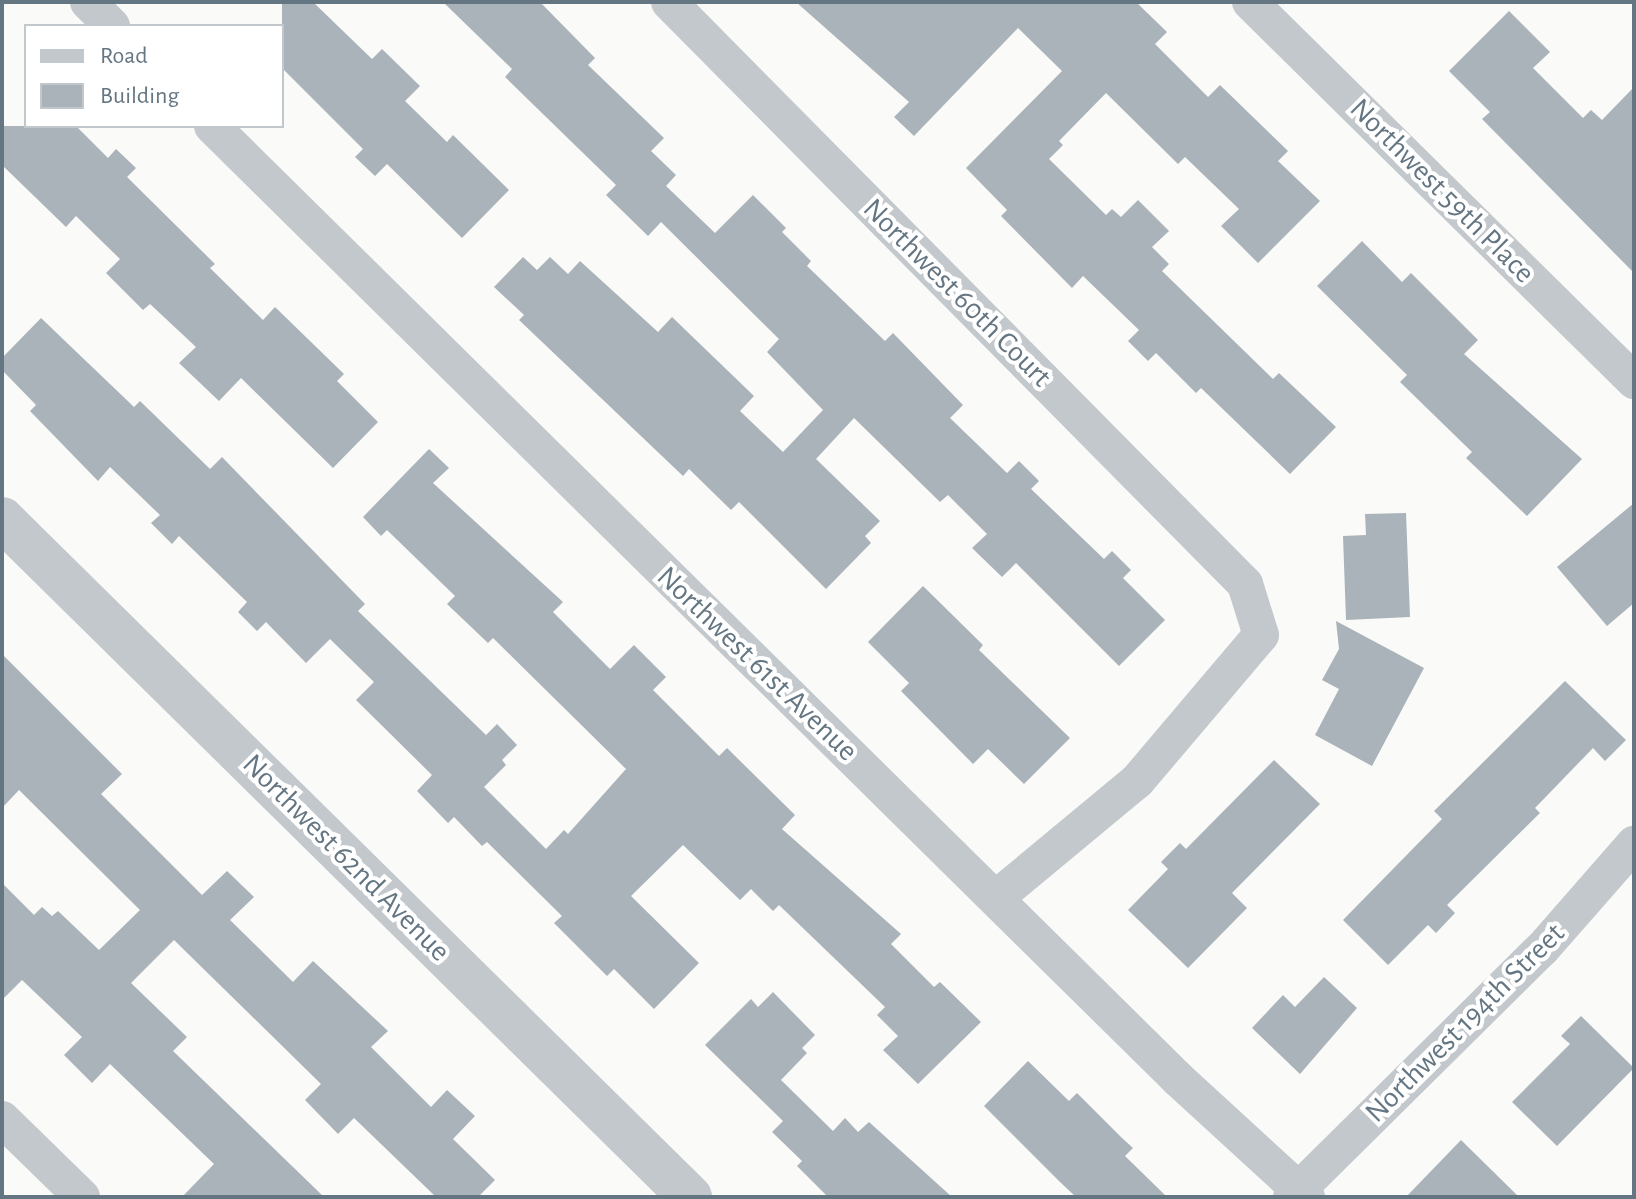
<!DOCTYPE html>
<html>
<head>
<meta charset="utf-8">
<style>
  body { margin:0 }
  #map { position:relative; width:1636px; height:1199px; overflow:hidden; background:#fafaf8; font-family:"Alegreya Sans",sans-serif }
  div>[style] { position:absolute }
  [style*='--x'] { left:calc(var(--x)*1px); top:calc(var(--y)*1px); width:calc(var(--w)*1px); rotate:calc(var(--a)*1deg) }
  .building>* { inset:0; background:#aab3b9 }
  .minor>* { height:36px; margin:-18px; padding:0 18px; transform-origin:18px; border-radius:18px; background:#c3c8cc }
  .tertiary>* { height:44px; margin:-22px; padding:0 22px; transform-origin:22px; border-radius:22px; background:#c3c8cc }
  span { translate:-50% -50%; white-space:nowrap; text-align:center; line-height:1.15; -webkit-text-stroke:8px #fff; paint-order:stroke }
  .street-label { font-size:30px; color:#657683 }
  .frame { position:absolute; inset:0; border:4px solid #657683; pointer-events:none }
  .legend { position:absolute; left:24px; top:24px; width:260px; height:104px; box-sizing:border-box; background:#fff; border:2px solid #c1c8cd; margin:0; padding:10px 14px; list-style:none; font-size:24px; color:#657683 }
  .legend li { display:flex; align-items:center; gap:16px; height:40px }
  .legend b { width:40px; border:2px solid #c1c8cd }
</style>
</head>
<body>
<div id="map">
  <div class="building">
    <i style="clip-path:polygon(282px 2px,313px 2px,372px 59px,382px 49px,420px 86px,405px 101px,447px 142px,453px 135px,509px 190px,462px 238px,387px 164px,375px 176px,355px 157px,363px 149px,282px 68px)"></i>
    <i style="clip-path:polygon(443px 2px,540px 2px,595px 58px,588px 65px,664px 138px,651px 151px,676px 175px,666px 186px,715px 233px,753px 195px,786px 228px,782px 232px,811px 261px,807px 266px,885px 341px,893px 333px,963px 405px,950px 418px,1007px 473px,1019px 461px,1039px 481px,1031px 489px,1104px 559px,1112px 551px,1131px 570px,1123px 578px,1165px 620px,1119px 666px,1016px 563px,1002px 577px,972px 548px,987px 534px,948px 495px,940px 502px,854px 418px,816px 459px,880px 521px,865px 536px,871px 543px,826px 589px,739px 502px,731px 510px,689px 469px,683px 476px,519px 320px,524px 315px,494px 287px,523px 257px,537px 270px,550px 257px,568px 274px,580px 261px,658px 332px,672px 317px,754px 396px,740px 411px,783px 452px,823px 410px,767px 352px,779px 339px,661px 222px,648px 236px,606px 195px,616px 185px,505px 77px,512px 69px)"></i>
    <i style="clip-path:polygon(796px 2px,1136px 2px,1167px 32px,1155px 44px,1208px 97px,1220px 85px,1288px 151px,1278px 161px,1320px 201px,1258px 263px,1221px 226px,1239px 209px,1185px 157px,1178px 164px,1106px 93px,1059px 141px,1063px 145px,1049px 159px,1106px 215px,1112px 209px,1121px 217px,1138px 200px,1169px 231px,1152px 247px,1169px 264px,1162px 271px,1273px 379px,1279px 373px,1336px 427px,1290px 474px,1201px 388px,1196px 393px,1156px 353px,1148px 361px,1128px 341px,1139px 330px,1083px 276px,1072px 288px,1001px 216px,1007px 210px,966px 168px,1062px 71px,1018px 28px,914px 136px,894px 117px,909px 102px)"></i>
    <i style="clip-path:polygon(1509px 11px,1550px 52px,1533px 68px,1583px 118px,1591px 110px,1602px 120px,1634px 87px,1634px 273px,1482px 119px,1490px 112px,1449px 71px)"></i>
    <i style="clip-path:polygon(2px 126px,76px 126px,108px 158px,116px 149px,136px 168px,127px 177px,215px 264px,210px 268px,263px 320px,275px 307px,344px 374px,337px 381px,378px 422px,333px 468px,241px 378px,219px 401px,179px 363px,196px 347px,150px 304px,143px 310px,106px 273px,120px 259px,76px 216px,66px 227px,2px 165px)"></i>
    <i style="clip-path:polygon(1362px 241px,1402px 282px,1411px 273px,1478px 340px,1464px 354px,1582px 459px,1527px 516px,1466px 458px,1472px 452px,1400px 382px,1407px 375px,1317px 286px)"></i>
    <i style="clip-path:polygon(41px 318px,134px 407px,140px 401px,210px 469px,222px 457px,365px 604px,358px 611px,486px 735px,497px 724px,517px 745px,502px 760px,506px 765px,484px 787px,546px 849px,564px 830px,568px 834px,626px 769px,493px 638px,488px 643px,447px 604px,455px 596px,387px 530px,381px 536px,363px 517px,429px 449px,449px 468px,433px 483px,563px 602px,553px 612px,610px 669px,634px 645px,666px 677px,653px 690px,719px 756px,727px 748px,795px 815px,782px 829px,901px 934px,891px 944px,934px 987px,940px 982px,981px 1022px,918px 1084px,883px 1050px,898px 1036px,877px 1015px,885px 1007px,779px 905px,773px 911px,751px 889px,740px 900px,683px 845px,631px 896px,699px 963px,654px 1009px,614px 969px,607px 976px,554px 923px,562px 916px,487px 842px,482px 846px,454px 817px,448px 823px,417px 791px,432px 775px,356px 700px,374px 682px,330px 639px,306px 663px,266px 622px,257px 631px,238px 612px,247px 602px,179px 536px,172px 544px,151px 523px,160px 515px,110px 467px,98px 481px,30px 411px,36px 405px,2px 370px,2px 358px)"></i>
    <i style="clip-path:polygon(1634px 503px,1634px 603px,1607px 626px,1557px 567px)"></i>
    <i style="clip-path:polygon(1406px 513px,1410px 617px,1346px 620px,1343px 536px,1366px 535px,1365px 514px)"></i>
    <i style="clip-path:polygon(923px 586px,983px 645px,979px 650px,1070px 738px,1024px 784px,988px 749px,973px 764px,901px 691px,909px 683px,868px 642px)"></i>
    <i style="clip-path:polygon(1336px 621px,1424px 668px,1372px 766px,1315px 735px,1339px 689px,1322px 680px,1339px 649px)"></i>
    <i style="clip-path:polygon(2px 654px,122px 774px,101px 794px,202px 895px,227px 871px,254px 897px,230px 920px,293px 982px,313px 961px,388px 1031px,371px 1047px,431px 1107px,447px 1090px,475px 1116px,453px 1139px,495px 1180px,478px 1197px,436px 1197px,354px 1118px,338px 1134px,305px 1100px,321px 1084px,174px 940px,131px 983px,187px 1037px,173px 1051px,324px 1197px,182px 1197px,214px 1164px,110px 1064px,92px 1083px,64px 1055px,82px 1037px,22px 980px,2px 1000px,2px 883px,34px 915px,42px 907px,52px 916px,58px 911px,99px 950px,140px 910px,19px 790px,2px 808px)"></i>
    <i style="clip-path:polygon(1565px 681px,1626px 740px,1605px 761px,1593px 748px,1535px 808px,1540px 813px,1447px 905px,1455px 913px,1436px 933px,1428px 925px,1388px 965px,1343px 920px,1442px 819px,1434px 811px)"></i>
    <i style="clip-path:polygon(1274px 760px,1320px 804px,1232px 893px,1247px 908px,1188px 968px,1128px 910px,1168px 869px,1161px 862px,1180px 843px,1186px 849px)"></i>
    <i style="clip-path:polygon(1324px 977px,1357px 1008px,1300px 1074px,1252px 1028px,1283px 995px,1295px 1007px)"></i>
    <i style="clip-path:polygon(773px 992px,815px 1035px,802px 1048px,807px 1053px,781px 1080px,833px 1131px,845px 1118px,858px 1132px,869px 1122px,952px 1197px,828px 1197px,797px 1166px,802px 1161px,772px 1132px,783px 1121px,705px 1045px,751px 999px,758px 1007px)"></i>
    <i style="clip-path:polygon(1581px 1016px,1634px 1068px,1557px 1146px,1512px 1102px,1570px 1044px,1561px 1036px)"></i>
    <i style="clip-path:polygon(1028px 1061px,1069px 1101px,1077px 1093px,1122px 1138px,1133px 1148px,1125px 1156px,1167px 1197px,1076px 1197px,1060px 1182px,984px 1106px)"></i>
    <i style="clip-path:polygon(1461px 1140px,1519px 1197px,1406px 1197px)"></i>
  </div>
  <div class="minor">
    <i style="--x:88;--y:2;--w:34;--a:45"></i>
    <i style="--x:669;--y:2;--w:819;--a:45.3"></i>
    <i style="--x:1245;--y:584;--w:53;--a:72.6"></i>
    <i style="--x:1261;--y:635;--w:192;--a:130.3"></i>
    <i style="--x:1137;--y:781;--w:183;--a:140.3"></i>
    <i style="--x:1250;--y:2;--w:540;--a:44.62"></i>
    <i style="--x:212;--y:126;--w:1357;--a:44.61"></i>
    <i style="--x:1178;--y:1079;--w:175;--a:42.5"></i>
    <i style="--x:2;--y:1119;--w:112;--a:44.3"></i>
    <i style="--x:1291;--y:1197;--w:353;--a:-44.7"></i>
    <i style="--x:1542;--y:949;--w:140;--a:-48.8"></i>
  </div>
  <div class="tertiary">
    <i style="--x:2;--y:519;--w:966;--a:44.58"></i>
  </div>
  <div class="street-label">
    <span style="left:1442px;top:191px;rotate:45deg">Northwest 59th Place</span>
    <span style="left:957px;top:293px;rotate:45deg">Northwest 60th Court</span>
    <span style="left:757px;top:664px;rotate:44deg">Northwest 61st Avenue</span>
    <span style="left:346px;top:858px;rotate:45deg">Northwest 62nd Avenue</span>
    <span style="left:1465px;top:1023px;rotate:-45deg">Northwest 194th Street</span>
  </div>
  <div class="frame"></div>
  <ul class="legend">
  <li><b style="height:10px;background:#c3c8cc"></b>Road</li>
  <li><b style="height:22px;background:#aab3b9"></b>Building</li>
  </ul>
</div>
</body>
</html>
